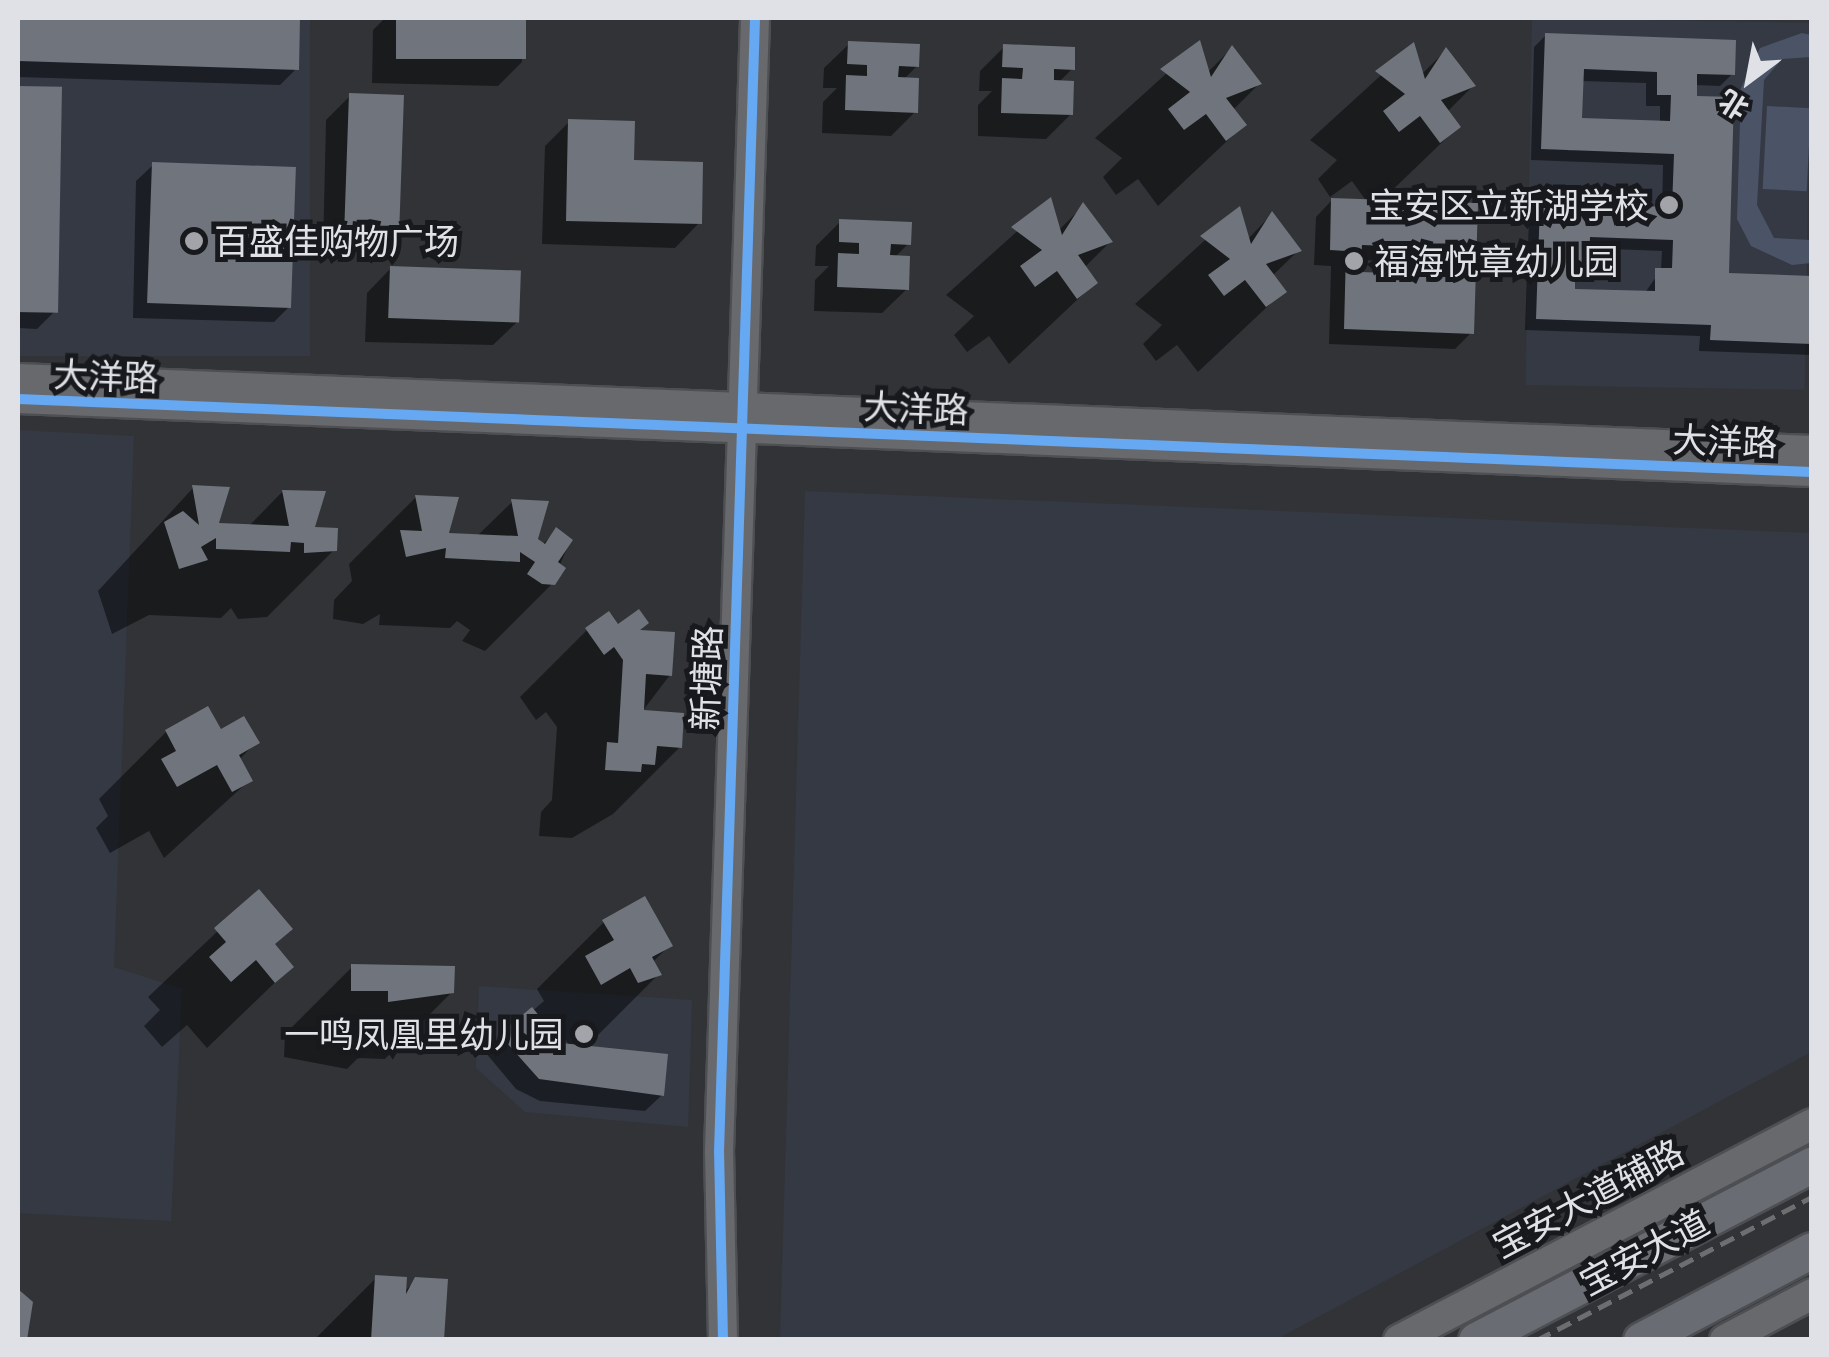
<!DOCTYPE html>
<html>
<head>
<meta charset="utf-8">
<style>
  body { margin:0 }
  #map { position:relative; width:1829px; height:1357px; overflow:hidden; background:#313337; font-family:Manrope,"Noto Sans SC",sans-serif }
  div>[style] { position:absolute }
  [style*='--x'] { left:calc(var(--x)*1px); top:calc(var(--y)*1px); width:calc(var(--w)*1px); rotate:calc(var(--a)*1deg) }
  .built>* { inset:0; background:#343944; transform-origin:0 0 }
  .green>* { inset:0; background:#4b5367; transform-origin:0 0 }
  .shadow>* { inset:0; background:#0007 }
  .building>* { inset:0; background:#70747d; transform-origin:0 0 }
  .roads { filter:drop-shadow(2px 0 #4d4f53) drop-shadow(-2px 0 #4d4f53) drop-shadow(0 2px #4d4f53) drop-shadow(0 -2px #4d4f53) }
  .tertiary>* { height:28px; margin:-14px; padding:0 14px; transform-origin:14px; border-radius:14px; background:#68696c }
  .secondary>* { height:30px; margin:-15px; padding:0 15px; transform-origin:15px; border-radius:15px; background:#68696c }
  .primary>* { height:35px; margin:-17.5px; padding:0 17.5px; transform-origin:17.5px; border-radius:17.5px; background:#696c73 }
  .rail>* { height:5px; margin-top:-2.5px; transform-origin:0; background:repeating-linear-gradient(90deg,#6d6e72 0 15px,transparent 0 23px) }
  .cycleway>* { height:10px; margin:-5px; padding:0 5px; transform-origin:5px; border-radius:5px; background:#66a8f1 }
  .dots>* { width:28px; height:28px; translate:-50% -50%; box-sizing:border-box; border:5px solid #18191d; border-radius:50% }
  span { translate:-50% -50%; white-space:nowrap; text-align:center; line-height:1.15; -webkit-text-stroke:10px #18191d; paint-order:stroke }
  .poi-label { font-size:35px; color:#dfe1e6 }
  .right { translate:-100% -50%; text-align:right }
  .left { translate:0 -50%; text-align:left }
  .street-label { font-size:35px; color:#dfe1e6 }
  .frame { position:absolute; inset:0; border:20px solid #dfe1e6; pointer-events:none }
  .north { position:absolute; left:1699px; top:30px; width:100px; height:100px; -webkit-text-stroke:8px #18191d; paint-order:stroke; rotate:212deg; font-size:28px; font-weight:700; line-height:40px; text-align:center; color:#dfe1e6 }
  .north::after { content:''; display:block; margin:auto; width:35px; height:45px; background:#dfe1e6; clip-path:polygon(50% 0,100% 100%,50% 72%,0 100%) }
</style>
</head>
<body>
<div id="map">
  <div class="built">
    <i style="left:18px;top:18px;width:292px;height:338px"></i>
    <i style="left:1532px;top:18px;width:279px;height:367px;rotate:1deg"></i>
    <i style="clip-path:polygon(18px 430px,134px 436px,114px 967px,182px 989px,171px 1221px,18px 1213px)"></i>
    <i style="clip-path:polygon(805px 491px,1811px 533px,1811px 1052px,1277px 1339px,780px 1339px)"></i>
    <i style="clip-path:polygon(479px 986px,692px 1000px,688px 1127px,525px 1112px,476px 1068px)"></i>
  </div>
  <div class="green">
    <i style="clip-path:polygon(1802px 33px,1811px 35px,1811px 57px,1782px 59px,1764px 80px,1757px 205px,1774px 238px,1811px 240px,1811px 263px,1792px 265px,1751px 246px,1737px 219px,1741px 88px,1760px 48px)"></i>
    <i style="left:1767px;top:106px;width:44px;height:83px;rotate:3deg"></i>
  </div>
  <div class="shadow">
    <i style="clip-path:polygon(18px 18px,298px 18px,296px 69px,280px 85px,18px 77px)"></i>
    <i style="clip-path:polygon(385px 18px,523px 18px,522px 62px,498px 86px,372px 83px,373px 30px)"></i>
    <i style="clip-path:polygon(evenodd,1546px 35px,1732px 74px,1720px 86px,1694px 85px,1726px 276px,1812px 279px,1812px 355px,1699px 351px,1700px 336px,1525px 330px,1529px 217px,1541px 205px,1662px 209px,1663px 165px,1531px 160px,1534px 47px,1546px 35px,1581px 81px,1646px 83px,1646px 106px,1660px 106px,1660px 124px,1580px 121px,1581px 81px,1546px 35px,1587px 248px,1662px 251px,1661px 270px,1644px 294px,1572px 291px,1587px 248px)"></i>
    <i style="clip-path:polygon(849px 44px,917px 66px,903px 80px,915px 112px,891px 136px,822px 133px,823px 102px,837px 88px,823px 88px,824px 68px)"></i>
    <i style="clip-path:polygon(1199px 44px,1207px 73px,1232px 48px,1259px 84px,1233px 110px,1244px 125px,1158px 206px,1138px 179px,1116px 195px,1103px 177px,1122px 158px,1095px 138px)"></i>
    <i style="clip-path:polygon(1413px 46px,1421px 75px,1446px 50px,1473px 86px,1447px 112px,1458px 127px,1380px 202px,1474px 248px,1458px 264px,1359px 260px,1359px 274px,1471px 333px,1455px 349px,1329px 344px,1331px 266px,1314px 265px,1316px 217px,1332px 200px,1367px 202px,1352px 181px,1330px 197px,1318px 179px,1337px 160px,1310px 140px)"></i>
    <i style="clip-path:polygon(1004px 47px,1072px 69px,1058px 83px,1071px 114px,1046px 139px,978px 136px,978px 105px,992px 91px,979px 91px,980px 71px)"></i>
    <i style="clip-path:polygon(18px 88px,59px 90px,54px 312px,37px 329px,18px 328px)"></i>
    <i style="clip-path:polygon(350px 96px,398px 227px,374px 251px,323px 250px,326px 120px)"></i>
    <i style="clip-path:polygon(569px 122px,631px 162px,699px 223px,675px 248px,542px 244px,545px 146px)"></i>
    <i style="clip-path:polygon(153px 165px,290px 306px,274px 322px,133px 318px,136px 181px)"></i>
    <i style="clip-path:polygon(1050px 202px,1058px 231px,1083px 206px,1110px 242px,1084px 268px,1095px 283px,1009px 364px,989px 336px,967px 352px,954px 335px,974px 316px,946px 295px)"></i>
    <i style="clip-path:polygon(1238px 210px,1247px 240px,1271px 215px,1298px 251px,1272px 276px,1284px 291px,1198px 372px,1177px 345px,1156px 361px,1143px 344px,1162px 325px,1135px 304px)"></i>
    <i style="clip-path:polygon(840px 222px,908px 244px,894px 258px,907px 289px,882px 313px,814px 311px,815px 280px,829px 266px,815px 266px,816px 246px)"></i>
    <i style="clip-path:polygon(391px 268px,518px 321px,493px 345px,365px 342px,367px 293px)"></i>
    <i style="clip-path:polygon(193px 488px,216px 525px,248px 527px,282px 492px,334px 550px,267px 617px,238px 619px,231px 608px,221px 618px,149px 615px,112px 634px,98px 591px)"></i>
    <i style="clip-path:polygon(416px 497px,445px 535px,477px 536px,512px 502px,542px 545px,556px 531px,570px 541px,552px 584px,485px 651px,462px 641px,470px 630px,457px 621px,450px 628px,379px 625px,380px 614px,363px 624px,333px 619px,334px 600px,352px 581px,349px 564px)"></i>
    <i style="clip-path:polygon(617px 627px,637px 632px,670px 675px,641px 713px,680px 747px,613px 814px,572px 838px,539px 836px,541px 812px,552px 800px,557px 727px,546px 712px,536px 720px,520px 697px,587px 630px)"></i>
    <i style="clip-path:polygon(207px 710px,220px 732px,256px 742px,239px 760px,250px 780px,164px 858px,149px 831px,110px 853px,96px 828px,108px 816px,99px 799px,166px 732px)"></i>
    <i style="clip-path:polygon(258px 893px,272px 945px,291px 967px,207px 1048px,187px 1025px,162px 1047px,144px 1026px,160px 1010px,148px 997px)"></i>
    <i style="clip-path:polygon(evenodd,604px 922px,670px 945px,652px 963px,659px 974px,592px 1041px,574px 1047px,662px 1095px,645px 1111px,540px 1101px,516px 1089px,485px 1052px,544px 1001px,537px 989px,604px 922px,562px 1034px,570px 1047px,554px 1038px,562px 1034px)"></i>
    <i style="clip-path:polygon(352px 967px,452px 992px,385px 1059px,358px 1058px,347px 1069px,284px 1057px,285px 1034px)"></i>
    <i style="clip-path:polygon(376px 1278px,404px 1292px,416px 1280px,442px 1340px,314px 1340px)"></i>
  </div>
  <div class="building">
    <i style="clip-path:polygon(18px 18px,300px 18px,299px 70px,18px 61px)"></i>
    <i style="left:396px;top:18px;width:130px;height:41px"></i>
    <i style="clip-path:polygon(evenodd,1545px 33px,1736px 40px,1735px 75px,1697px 74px,1697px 96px,1734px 97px,1729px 273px,1812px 276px,1812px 344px,1710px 340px,1711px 325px,1536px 319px,1540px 203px,1672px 207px,1674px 154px,1541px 149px,1545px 33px,1584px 69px,1657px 72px,1657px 95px,1671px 95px,1670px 121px,1582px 118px,1584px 69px,1545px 33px,1590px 237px,1673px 240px,1672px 268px,1655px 268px,1655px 291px,1575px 289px,1575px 267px,1589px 267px,1590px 237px)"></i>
    <i style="clip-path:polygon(1200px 40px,1211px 77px,1232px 45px,1262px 84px,1226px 98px,1247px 125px,1226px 141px,1206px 114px,1184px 130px,1168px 109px,1190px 92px,1160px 69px)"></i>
    <i style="clip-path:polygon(848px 41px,920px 44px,919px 67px,899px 66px,898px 77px,919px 78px,918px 113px,845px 110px,846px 75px,867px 76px,867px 65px,847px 64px)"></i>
    <i style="clip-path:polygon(1414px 42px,1425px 79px,1446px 47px,1476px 86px,1441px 100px,1461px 127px,1440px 143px,1420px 116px,1399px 132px,1383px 111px,1405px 94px,1375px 71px)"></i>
    <i style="clip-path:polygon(1003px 44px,1075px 47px,1075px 70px,1054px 69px,1054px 80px,1074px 81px,1073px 115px,1001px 113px,1002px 78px,1022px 79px,1023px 68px,1002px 67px)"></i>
    <i style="left:18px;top:86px;width:44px;height:226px;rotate:1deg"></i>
    <i style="left:349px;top:93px;width:55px;height:134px;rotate:2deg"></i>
    <i style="clip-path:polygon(568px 119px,635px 121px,634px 160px,703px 162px,702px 224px,566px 221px)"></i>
    <i style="left:152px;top:162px;width:144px;height:141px;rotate:2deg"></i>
    <i style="clip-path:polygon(1051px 197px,1062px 235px,1083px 202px,1113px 242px,1078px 255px,1098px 283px,1077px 299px,1057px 271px,1035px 287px,1020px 266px,1042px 250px,1011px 227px)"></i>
    <i style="clip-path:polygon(evenodd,1331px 198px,1478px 203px,1474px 334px,1344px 329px,1346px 251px,1330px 250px,1331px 198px,1362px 245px,1472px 249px,1471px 276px,1361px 272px,1362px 245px)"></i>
    <i style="clip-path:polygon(1240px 206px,1251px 244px,1272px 211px,1302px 251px,1266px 264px,1287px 292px,1266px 307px,1245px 280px,1224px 296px,1208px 275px,1230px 259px,1200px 236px)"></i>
    <i style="clip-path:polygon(839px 219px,912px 222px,911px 245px,891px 244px,890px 255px,910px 256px,909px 290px,837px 287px,838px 253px,859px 254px,859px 243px,839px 242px)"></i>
    <i style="left:390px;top:266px;width:131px;height:52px;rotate:2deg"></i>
    <i style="clip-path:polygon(192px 485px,230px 487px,219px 523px,289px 526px,282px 490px,326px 491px,315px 527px,338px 528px,337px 551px,304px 553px,304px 543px,291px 542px,290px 552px,216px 549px,216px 538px,201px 547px,208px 560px,179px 569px,164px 522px,183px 511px,199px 525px)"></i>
    <i style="clip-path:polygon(415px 495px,459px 497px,449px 533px,518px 536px,511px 499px,549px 501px,538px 539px,545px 544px,556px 527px,573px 540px,558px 562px,566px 568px,555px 585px,542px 584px,527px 574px,535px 562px,520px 552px,520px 562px,445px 558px,446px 548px,406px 557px,400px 530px,422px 531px)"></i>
    <i style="clip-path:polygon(639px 609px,649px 623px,640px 630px,675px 632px,672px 676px,646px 674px,644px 710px,684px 713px,682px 748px,657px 746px,655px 765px,642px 764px,641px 772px,605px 770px,607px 742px,618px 743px,623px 660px,614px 647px,604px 655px,585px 628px,609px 611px,618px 624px)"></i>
    <i style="clip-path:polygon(208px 706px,221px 729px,244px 716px,260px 743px,239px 755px,253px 781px,232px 792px,217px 765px,177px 787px,161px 759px,176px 751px,165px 730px)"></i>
    <i style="clip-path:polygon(259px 889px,293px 929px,275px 944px,294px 967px,275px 983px,256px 960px,231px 982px,209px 957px,226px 942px,214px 928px)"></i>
    <i style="clip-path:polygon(645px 896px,673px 946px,652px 957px,662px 975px,638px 983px,630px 968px,601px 985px,585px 956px,614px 940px,602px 920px)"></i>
    <i style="clip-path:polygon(351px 964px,455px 966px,454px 993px,388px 1002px,388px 991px,351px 991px)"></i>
    <i style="clip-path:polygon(532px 1007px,561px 1043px,668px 1054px,664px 1096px,539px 1079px,499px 1034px)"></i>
    <i style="clip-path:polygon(375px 1275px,407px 1277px,406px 1294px,415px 1277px,448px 1279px,444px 1340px,371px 1340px)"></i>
    <i style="clip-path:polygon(18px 1289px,33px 1302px,27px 1340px,18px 1340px)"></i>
  </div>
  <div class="roads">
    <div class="tertiary">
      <i style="--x:18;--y:378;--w:1795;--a:2.3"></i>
      <i style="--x:18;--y:399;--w:1795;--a:2.33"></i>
      <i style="--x:723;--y:1340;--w:188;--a:-91.2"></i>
      <i style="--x:719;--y:1152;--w:1135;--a:-88.18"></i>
    </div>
    <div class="secondary">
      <i style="--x:1399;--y:1340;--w:466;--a:-27.6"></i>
      <i style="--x:1725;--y:1340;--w:98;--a:-27.9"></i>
    </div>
    <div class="primary">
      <i style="--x:1476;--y:1340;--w:379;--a:-27.6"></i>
      <i style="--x:1641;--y:1340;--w:193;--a:-27.8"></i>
    </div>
  </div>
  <div class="rail">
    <i style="--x:1537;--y:1340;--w:310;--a:-27.5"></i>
  </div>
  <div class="cycleway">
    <i style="--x:18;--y:399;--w:1795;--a:2.33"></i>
    <i style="--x:723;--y:1340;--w:188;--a:-91.2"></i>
    <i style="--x:719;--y:1152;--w:1135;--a:-88.18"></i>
  </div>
  <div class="dots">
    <i style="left:1669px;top:205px;background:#a2a4a9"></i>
    <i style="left:194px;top:241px;background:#a2a4a9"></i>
    <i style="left:1354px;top:261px;background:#a2a4a9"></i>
    <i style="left:584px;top:1034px;background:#a2a4a9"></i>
  </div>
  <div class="poi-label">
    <span class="right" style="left:1649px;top:205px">宝安区立新湖学校</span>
    <span class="left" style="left:214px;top:241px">百盛佳购物广场</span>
    <span class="left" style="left:1374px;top:261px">福海悦章幼儿园</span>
    <span class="right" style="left:564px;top:1034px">一鸣凤凰里幼儿园</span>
  </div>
  <div class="street-label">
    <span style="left:106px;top:376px;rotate:2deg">大洋路</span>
    <span style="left:916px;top:408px;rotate:2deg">大洋路</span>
    <span style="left:1725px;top:441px;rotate:2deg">大洋路</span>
    <span style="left:706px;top:678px;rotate:-88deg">新塘路</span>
    <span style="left:1588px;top:1198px;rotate:-28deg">宝安大道辅路</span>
    <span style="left:1644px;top:1252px;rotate:-28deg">宝安大道</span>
  </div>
  <div class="frame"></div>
  <div class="north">北</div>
</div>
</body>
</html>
